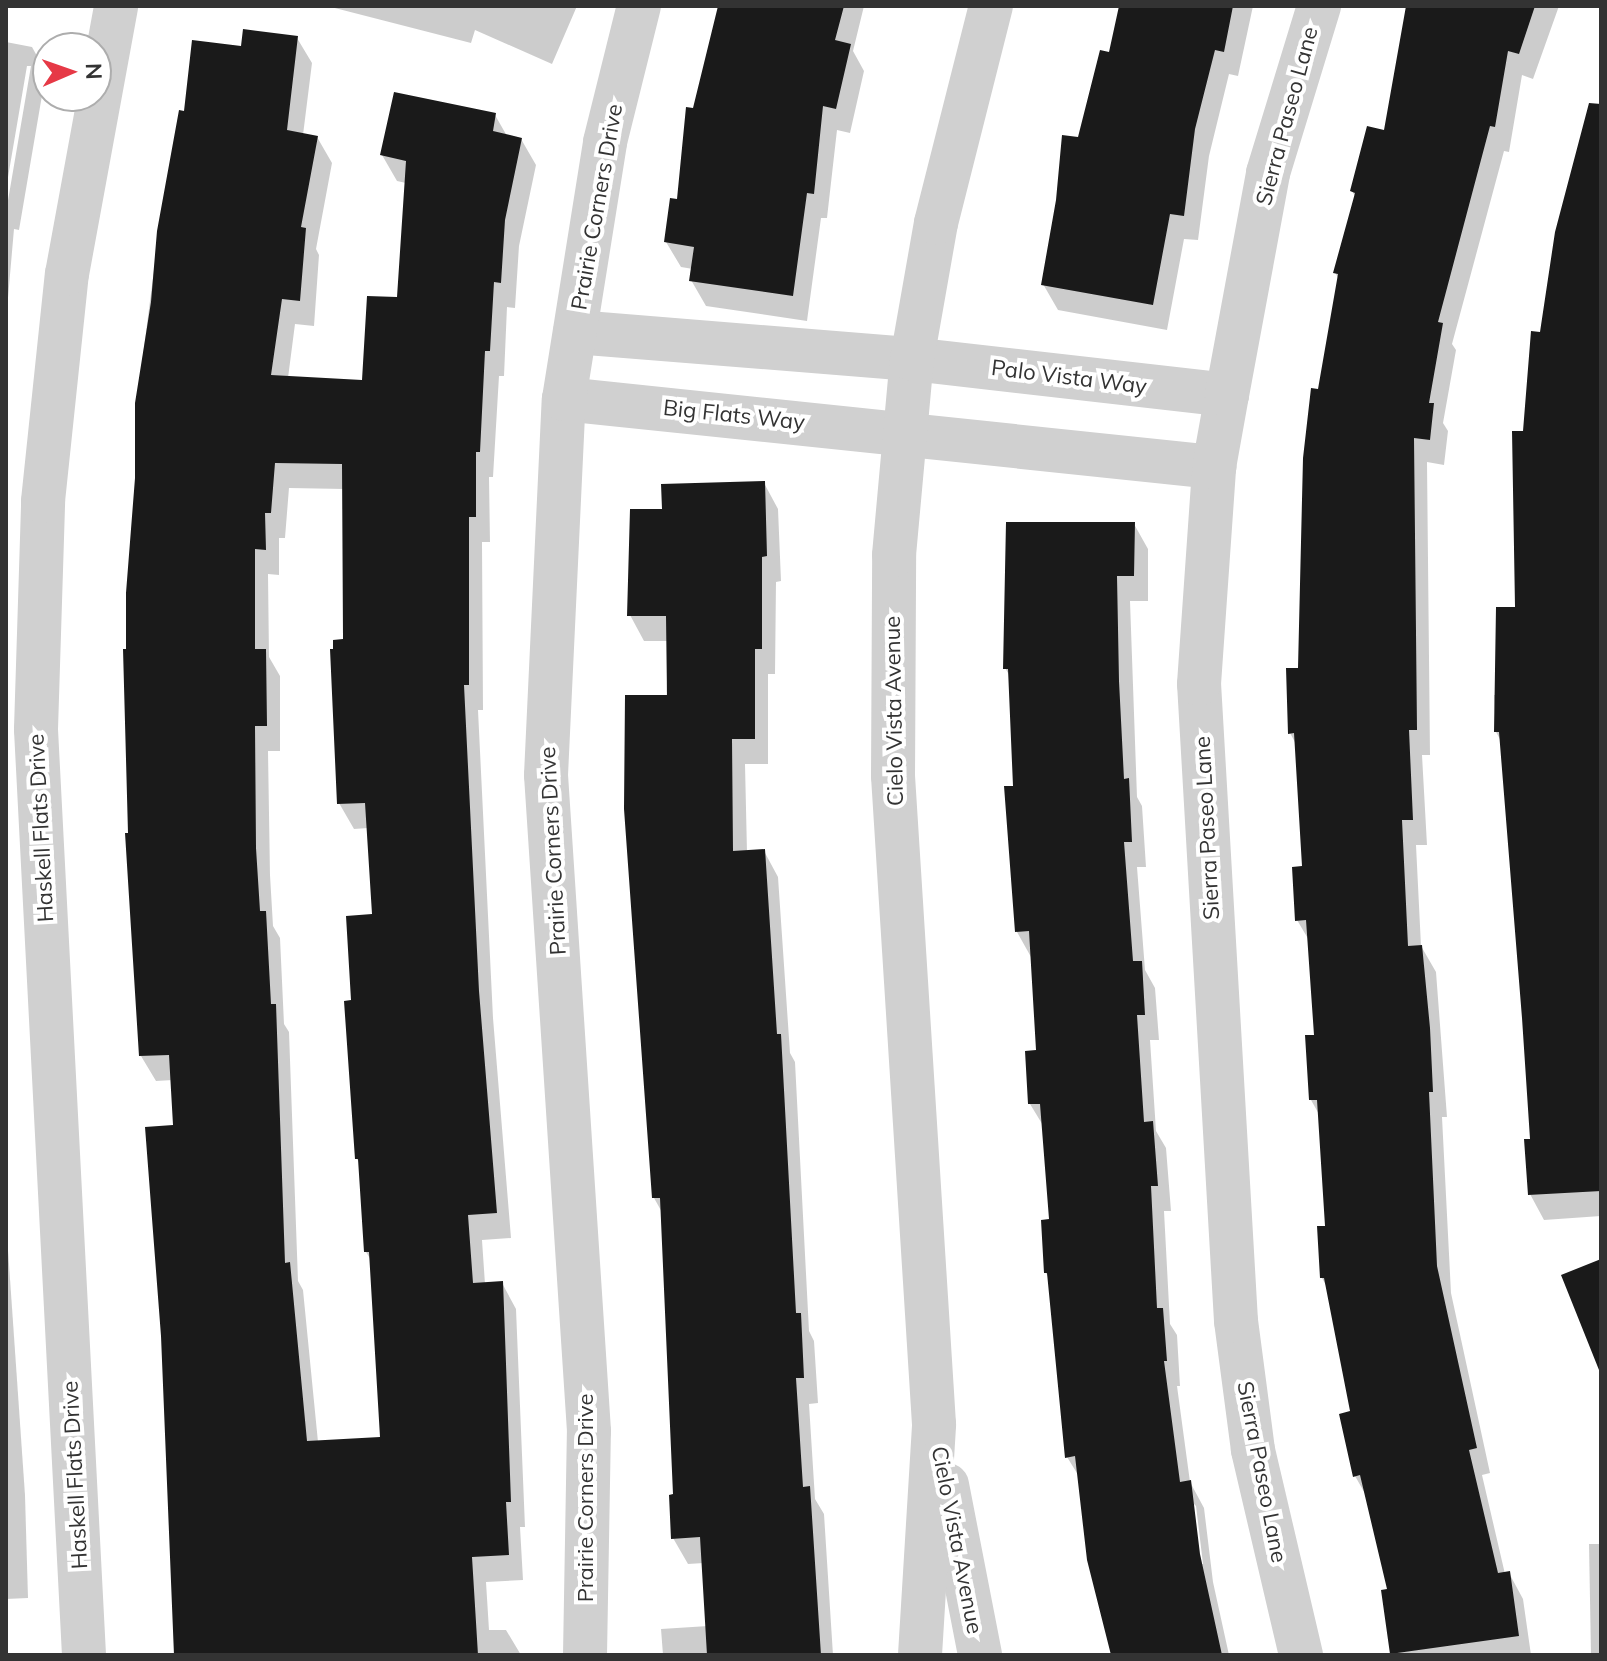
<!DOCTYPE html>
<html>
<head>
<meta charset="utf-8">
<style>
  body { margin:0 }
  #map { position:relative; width:1607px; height:1661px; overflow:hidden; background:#fff; font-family:Mulish,sans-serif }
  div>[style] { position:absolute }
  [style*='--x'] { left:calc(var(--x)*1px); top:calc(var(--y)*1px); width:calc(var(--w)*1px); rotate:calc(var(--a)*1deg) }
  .shadow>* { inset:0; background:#0003 }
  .building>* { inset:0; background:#1a1a1a }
  .minor>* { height:44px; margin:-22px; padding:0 22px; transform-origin:22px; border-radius:22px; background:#d0d0d0 }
  .tertiary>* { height:44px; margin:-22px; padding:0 22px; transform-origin:22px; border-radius:22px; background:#d0d0d0 }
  span { translate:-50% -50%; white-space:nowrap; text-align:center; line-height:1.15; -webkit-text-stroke:8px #fff; paint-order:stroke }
  .street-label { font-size:22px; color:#333 }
  .frame { position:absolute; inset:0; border:8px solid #333; pointer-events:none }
  .north { position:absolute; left:32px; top:32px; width:80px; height:80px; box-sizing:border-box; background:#fff; border:2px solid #adadad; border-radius:50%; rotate:88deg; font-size:22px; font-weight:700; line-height:32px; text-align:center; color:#333 }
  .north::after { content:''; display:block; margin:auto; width:28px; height:36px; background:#e63946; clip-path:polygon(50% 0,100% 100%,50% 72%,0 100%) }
</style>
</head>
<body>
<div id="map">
  <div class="shadow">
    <i style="clip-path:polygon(327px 6px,577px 6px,552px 64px,475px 30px,471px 43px)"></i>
    <i style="clip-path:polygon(739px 6px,864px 6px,853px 51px,864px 71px,850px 133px,837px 130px,827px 218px,821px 218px,807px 321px,706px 306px,691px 280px,693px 269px,681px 267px,666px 242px,679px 201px,695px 110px)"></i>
    <i style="clip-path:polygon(1121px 6px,1253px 6px,1238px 76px,1229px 74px,1209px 156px,1198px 240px,1184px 239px,1167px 330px,1058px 310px,1043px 284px,1080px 140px,1110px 54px)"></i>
    <i style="clip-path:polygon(1410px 6px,1559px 6px,1533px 79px,1522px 75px,1509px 152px,1504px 151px,1452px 344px,1456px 350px,1443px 423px,1448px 431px,1444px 465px,1427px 462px,1430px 755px,1422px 755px,1427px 845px,1416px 845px,1421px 946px,1436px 972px,1447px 1117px,1442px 1117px,1451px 1293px,1490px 1473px,1482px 1475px,1505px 1574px,1509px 1573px,1523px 1599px,1531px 1655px,1392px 1654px,1384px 1591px,1389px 1591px,1367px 1497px,1355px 1476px,1353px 1413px,1328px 1289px,1322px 1278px,1327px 1227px,1320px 1116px,1311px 1100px,1316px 1037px,1310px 942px,1297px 920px,1304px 868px,1296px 744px,1290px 733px,1300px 670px,1320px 391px,1339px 280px,1335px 272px,1356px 198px,1352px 191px,1385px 133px)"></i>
    <i style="clip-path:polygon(evenodd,297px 38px,312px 63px,303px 135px,317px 137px,332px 163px,316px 249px,319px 255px,314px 326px,295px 324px,288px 378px,364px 382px,398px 299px,406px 183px,397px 181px,382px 155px,495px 115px,507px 136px,521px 139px,536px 165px,519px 246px,515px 308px,507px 307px,504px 376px,499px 376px,493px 477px,489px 477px,490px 542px,482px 542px,483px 710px,478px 710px,493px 1018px,511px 1238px,482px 1240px,485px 1284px,502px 1283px,516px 1309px,525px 1527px,520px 1527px,523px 1580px,486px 1582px,489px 1630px,506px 1630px,521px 1655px,177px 1655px,175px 1127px,173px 1080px,156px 1081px,141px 1056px,128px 651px,137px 478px,137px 402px,159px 231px,185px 113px,243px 49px,297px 38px,289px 488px,344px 489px,345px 641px,339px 803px,354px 829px,368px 828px,374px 916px,353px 1002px,357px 1159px,361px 1165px,366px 1252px,371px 1260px,382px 1439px,318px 1442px,303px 1290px,298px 1281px,289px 1032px,284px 1024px,280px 938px,273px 926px,270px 875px,268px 751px,280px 751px,280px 676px,269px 657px,268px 574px,279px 575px,279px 538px,285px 538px,289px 488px)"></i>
    <i style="clip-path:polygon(6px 42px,32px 47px,46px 72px,19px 230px,14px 229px,6px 321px,6px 212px,31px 66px,27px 66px,6px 189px)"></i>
    <i style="clip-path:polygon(1601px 101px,1601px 1216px,1544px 1220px,1530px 1194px,1533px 1141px,1501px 741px,1496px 732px,1494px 695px,1498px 695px,1517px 609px,1525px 433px,1542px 334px,1585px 152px)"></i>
    <i style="clip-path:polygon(764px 483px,778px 509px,781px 581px,776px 582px,775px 674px,768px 674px,768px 764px,745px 764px,747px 852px,764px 851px,778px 877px,790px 1053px,795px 1062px,809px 1331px,814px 1341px,818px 1403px,809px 1404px,815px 1499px,824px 1514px,833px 1655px,663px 1655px,661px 1629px,708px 1626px,704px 1563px,688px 1564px,673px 1538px,675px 1496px,663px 1214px,654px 1198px,668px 641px,644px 641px,630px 615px,664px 511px)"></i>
    <i style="clip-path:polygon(evenodd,1134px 524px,1148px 549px,1148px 601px,1130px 601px,1137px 797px,1142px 806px,1146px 867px,1137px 867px,1145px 970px,1155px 988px,1159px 1040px,1150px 1040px,1156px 1131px,1166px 1148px,1171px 1211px,1164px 1211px,1170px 1324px,1177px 1335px,1180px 1386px,1177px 1386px,1190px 1482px,1204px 1508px,1213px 1582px,1229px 1655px,1113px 1655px,1080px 1478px,1067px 1457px,1050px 1280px,1046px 1273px,1051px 1221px,1044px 1127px,1030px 1104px,1038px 1052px,1031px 957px,1017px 932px,1011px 678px,1005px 668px,1134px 524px,1191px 1501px,1196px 1506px,1203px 1564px,1199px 1564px,1191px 1501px)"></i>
    <i style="clip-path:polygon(6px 1221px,25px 1495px,28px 1598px,6px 1599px)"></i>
    <i style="clip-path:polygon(1589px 1544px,1601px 1544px,1601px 1655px,1591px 1655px)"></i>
  </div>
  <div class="building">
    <i style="clip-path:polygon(718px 6px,844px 6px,835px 40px,851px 44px,836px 109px,823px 106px,814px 194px,807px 193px,793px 296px,689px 281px,694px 247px,664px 242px,670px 198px,677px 199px,686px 107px,693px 108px)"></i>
    <i style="clip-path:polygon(1119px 6px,1233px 6px,1224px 52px,1215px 50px,1195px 129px,1184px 216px,1170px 214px,1153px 305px,1041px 285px,1056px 200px,1062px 135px,1078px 137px,1100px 50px,1109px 52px)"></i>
    <i style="clip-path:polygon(1406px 6px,1535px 6px,1519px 54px,1508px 51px,1495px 127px,1490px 126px,1438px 322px,1443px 323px,1429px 403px,1434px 403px,1430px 440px,1414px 438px,1417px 730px,1409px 730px,1413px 820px,1402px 820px,1408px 946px,1422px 945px,1430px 1028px,1433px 1092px,1429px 1092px,1437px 1266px,1477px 1448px,1469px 1450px,1498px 1573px,1510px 1571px,1519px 1636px,1390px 1654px,1381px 1590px,1387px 1589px,1360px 1475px,1353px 1477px,1339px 1414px,1350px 1411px,1324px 1278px,1320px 1278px,1317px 1226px,1325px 1226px,1317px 1100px,1309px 1100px,1305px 1035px,1314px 1035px,1306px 920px,1295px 921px,1292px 867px,1302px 866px,1294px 733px,1288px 734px,1286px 668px,1298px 668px,1303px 458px,1311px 388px,1318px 389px,1338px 274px,1333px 273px,1355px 193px,1350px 191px,1367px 126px,1384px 130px)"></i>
    <i style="clip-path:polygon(evenodd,243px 29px,298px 36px,287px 130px,318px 136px,301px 227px,306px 228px,300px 301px,282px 299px,271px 375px,362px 380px,367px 296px,397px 297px,406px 161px,380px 155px,394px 92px,496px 113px,493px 131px,522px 138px,505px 220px,501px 283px,494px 282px,490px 351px,485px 351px,480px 452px,476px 452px,476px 517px,469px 517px,469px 685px,464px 685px,479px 991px,497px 1213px,468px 1215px,473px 1283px,503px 1281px,511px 1502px,506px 1502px,509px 1555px,472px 1557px,478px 1655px,174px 1655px,161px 1336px,145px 1127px,173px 1125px,169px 1055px,139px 1056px,125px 833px,128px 833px,123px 649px,126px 649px,126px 593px,135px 478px,135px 403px,151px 302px,157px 231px,179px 110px,184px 111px,192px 40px,241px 46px,243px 29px,275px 463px,342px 464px,343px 639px,333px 640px,333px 649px,330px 649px,337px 804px,365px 803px,372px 914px,346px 916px,351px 1000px,344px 1001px,355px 1159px,358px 1159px,364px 1252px,369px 1252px,380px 1437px,307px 1441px,290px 1262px,285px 1263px,276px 1004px,271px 1004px,266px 911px,260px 911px,256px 848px,255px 726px,267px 726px,266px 649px,255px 649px,255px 549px,266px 550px,265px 513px,271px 513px,275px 463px)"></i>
    <i style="clip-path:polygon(1589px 103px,1601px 104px,1601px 1191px,1528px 1195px,1524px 1139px,1530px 1139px,1522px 1018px,1499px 732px,1494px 732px,1496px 607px,1515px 607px,1512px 431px,1523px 431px,1531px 331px,1540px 332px,1555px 232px)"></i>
    <i style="clip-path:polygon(765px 481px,767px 556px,762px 557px,762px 649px,755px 649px,755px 739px,732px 739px,733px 851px,765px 849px,777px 1034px,781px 1034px,796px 1313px,801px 1313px,804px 1378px,796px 1378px,803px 1487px,810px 1486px,821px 1655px,707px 1655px,700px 1537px,671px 1539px,669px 1495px,673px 1494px,660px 1198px,652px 1198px,624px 809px,625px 695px,667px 695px,666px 616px,627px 616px,630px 509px,662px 509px,661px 484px)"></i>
    <i style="clip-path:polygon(1006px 522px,1135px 522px,1134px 576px,1117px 576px,1119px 681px,1124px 779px,1129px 778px,1132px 842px,1124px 842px,1133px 961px,1142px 961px,1145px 1015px,1137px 1015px,1144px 1122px,1153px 1121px,1158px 1186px,1151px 1186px,1157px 1308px,1163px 1308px,1167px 1361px,1164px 1361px,1180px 1482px,1191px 1480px,1200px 1554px,1222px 1655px,1111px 1655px,1087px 1560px,1075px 1456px,1065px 1458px,1047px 1273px,1044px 1273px,1041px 1220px,1049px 1219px,1040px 1104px,1028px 1104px,1025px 1051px,1036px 1050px,1029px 931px,1015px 932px,1004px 786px,1013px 786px,1008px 669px,1003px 669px)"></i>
    <i style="clip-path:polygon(1601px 1259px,1601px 1369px,1599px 1370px,1561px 1275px)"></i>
  </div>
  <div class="minor">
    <i style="--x:575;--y:332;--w:338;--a:4.6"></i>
    <i style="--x:912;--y:359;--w:317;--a:6.5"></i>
    <i style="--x:564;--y:399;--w:654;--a:5.97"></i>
    <i style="--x:84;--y:1655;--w:927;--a:-92.97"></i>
    <i style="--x:36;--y:729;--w:228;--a:-88.2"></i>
    <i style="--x:43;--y:501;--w:228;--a:-84"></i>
    <i style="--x:67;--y:274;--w:272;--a:-79.6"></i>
    <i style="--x:585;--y:1655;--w:224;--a:-89"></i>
    <i style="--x:589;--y:1431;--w:657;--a:-93.75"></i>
    <i style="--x:546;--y:775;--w:376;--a:-87.3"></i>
    <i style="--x:564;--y:399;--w:260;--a:-80.9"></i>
    <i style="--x:605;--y:142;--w:140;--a:-76"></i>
    <i style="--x:1301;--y:1655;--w:211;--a:-103.2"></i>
    <i style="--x:1253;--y:1450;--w:130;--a:-97.5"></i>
    <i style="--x:1236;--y:1321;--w:638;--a:-93.32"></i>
    <i style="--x:1199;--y:684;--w:218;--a:-86"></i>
    <i style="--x:1214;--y:467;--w:73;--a:-79.8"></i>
    <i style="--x:1227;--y:395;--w:226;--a:-79.5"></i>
    <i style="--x:1268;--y:173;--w:175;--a:-73"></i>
  </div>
  <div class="tertiary">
    <i style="--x:947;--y:1485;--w:173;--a:79"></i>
    <i style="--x:920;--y:1655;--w:231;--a:-86.5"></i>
    <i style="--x:934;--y:1424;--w:649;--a:-93.62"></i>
    <i style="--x:893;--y:776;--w:221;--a:-89.7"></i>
    <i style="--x:894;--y:555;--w:197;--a:-84.8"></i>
    <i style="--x:912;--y:359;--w:138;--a:-80"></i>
    <i style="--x:936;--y:223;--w:224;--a:-75.8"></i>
  </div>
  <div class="street-label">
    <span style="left:1287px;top:116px;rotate:-75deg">Sierra Paseo Lane</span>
    <span style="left:597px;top:207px;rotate:-80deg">Prairie Corners Drive</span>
    <span style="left:1069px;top:377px;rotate:7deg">Palo Vista Way</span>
    <span style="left:734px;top:415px;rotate:6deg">Big Flats Way</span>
    <span style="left:894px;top:711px;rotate:-91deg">Cielo Vista Avenue</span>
    <span style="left:41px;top:828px;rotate:-93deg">Haskell Flats Drive</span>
    <span style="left:1207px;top:828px;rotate:-93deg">Sierra Paseo Lane</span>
    <span style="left:553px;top:851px;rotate:-93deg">Prairie Corners Drive</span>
    <span style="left:1262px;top:1472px;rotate:79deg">Sierra Paseo Lane</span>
    <span style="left:75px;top:1475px;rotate:-93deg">Haskell Flats Drive</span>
    <span style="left:586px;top:1498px;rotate:-90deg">Prairie Corners Drive</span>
    <span style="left:957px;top:1540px;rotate:79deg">Cielo Vista Avenue</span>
  </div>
  <div class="frame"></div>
  <div class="north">N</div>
</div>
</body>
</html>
